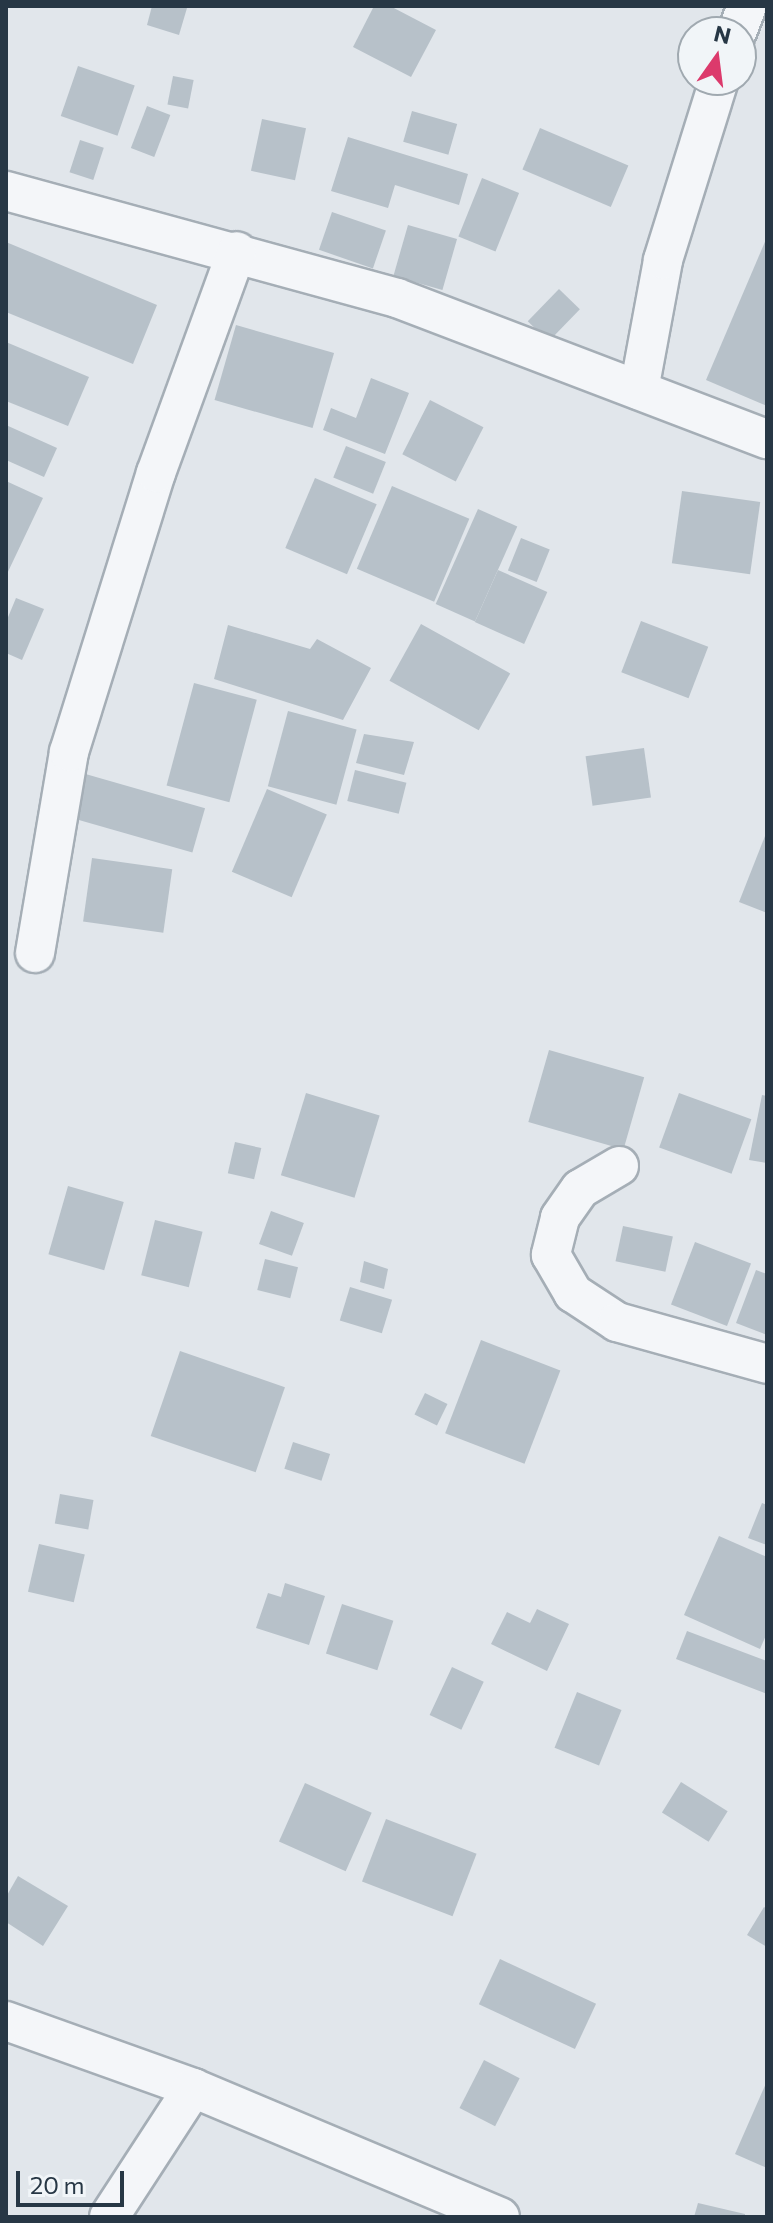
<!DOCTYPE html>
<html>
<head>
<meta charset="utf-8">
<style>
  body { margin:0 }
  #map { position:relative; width:773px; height:2223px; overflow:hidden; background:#e1e6eb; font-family:Commissioner,sans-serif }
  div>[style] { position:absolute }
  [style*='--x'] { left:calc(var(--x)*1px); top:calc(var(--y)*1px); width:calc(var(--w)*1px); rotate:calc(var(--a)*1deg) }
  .building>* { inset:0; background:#b7c1c9; transform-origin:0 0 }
  .roads { filter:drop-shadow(2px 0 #a5aeb6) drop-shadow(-2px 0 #a5aeb6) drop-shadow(0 2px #a5aeb6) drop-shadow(0 -2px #a5aeb6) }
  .minor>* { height:38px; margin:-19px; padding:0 19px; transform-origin:19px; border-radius:19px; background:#f4f6f9 }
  span { translate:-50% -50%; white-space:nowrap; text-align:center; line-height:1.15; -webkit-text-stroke:6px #f1f5f8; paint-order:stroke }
  .frame { position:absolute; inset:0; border:8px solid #273745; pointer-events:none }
  .north { position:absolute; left:677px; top:16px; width:80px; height:80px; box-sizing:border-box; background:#f1f5f8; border:2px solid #a0a9b0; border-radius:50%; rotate:14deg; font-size:22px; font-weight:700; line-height:32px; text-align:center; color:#273745 }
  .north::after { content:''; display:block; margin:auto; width:28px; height:36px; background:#dc3a6c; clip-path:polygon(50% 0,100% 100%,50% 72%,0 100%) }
  .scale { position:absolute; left:16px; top:2171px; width:108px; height:36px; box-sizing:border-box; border:4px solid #273745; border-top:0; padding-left:10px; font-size:24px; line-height:28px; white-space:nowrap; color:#273745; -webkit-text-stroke:6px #f1f5f8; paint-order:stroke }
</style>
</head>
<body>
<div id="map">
  <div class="building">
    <i style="clip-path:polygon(152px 6px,187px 8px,179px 35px,147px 25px)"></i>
    <i style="clip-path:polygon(374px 6px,390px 6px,436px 30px,411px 77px,353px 47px)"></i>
    <i style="left:78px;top:66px;width:60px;height:53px;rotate:19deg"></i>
    <i style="left:173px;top:76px;width:21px;height:29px;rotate:11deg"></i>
    <i style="left:147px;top:106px;width:25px;height:45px;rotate:21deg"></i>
    <i style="left:412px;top:111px;width:47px;height:32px;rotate:16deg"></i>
    <i style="left:262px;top:119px;width:45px;height:53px;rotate:12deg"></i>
    <i style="left:540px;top:128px;width:96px;height:45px;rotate:23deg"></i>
    <i style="clip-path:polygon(348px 137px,468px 174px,459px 205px,395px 185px,388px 208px,331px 191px)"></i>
    <i style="left:80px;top:140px;width:25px;height:34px;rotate:18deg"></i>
    <i style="left:482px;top:178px;width:40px;height:63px;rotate:22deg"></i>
    <i style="left:332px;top:212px;width:57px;height:40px;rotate:19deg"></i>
    <i style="left:408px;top:225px;width:51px;height:53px;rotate:16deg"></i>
    <i style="clip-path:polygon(767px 237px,767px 406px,706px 380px)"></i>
    <i style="clip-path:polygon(6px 242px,157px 305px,133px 364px,6px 312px)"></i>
    <i style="left:559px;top:289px;width:29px;height:45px;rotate:44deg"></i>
    <i style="left:236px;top:325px;width:102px;height:78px;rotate:16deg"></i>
    <i style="clip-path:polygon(6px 342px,89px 377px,68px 426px,6px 401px)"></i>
    <i style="clip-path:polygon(371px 378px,409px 393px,385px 454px,323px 430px,331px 408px,356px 418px)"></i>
    <i style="left:430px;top:400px;width:60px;height:61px;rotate:27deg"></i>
    <i style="clip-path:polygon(6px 425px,57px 448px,44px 477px,6px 460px)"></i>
    <i style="left:346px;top:446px;width:43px;height:34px;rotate:22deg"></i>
    <i style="left:315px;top:478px;width:67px;height:76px;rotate:23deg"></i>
    <i style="clip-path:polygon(6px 481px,43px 498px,6px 576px)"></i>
    <i style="left:392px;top:486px;width:84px;height:90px;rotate:23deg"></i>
    <i style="left:682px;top:491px;width:79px;height:73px;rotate:8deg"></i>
    <i style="left:478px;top:509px;width:43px;height:104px;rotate:24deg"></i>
    <i style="left:521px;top:538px;width:31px;height:35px;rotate:22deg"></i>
    <i style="left:498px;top:570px;width:54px;height:57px;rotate:24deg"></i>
    <i style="clip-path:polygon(16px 598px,44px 609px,22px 660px,6px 653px,6px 622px)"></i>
    <i style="left:641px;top:621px;width:72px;height:55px;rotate:21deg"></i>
    <i style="left:421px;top:624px;width:102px;height:65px;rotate:29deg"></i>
    <i style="clip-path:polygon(228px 625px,310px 649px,317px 639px,371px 668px,343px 720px,214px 679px)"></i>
    <i style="left:194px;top:683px;width:65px;height:106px;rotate:15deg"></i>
    <i style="left:288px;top:711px;width:71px;height:78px;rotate:15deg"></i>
    <i style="clip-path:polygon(364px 734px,414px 742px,404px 775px,356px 763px)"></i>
    <i style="left:644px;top:748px;width:50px;height:59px;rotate:82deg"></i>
    <i style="left:355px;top:770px;width:53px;height:32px;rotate:14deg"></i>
    <i style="left:82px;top:773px;width:128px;height:46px;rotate:16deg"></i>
    <i style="left:267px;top:789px;width:65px;height:90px;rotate:23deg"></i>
    <i style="clip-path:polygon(767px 831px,767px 913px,739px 902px)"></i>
    <i style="left:92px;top:858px;width:81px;height:64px;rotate:8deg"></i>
    <i style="left:549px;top:1050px;width:99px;height:75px;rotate:16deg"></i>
    <i style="left:306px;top:1093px;width:77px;height:86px;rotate:17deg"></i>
    <i style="left:679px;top:1093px;width:77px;height:58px;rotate:20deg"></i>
    <i style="clip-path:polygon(762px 1095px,767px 1096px,767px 1163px,749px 1160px)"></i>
    <i style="left:235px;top:1142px;width:27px;height:32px;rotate:13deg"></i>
    <i style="left:68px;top:1186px;width:58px;height:71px;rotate:16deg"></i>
    <i style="left:271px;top:1211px;width:35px;height:35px;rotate:20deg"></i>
    <i style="left:155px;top:1220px;width:49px;height:57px;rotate:14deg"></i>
    <i style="left:623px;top:1226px;width:51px;height:36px;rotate:12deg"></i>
    <i style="left:695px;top:1242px;width:60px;height:67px;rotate:21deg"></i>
    <i style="left:265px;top:1259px;width:34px;height:32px;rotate:14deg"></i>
    <i style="clip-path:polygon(364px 1261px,388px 1269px,384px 1289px,360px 1282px)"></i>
    <i style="clip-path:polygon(756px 1270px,767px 1274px,767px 1335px,736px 1323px)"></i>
    <i style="left:350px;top:1287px;width:44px;height:35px;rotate:17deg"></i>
    <i style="left:481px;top:1340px;width:85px;height:100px;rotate:21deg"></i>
    <i style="left:180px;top:1351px;width:111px;height:90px;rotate:19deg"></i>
    <i style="left:425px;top:1393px;width:25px;height:24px;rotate:26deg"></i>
    <i style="left:293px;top:1442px;width:39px;height:28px;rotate:18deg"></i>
    <i style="left:60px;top:1494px;width:34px;height:30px;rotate:10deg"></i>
    <i style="clip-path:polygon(762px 1503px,767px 1505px,767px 1545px,748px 1538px)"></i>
    <i style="clip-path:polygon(719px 1536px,767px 1557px,767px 1633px,760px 1649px,684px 1615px)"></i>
    <i style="left:39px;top:1544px;width:47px;height:49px;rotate:13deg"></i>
    <i style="clip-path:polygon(285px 1583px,325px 1596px,309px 1645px,256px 1628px,268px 1593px,281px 1597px)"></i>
    <i style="left:342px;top:1604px;width:54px;height:52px;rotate:18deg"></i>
    <i style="clip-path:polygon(537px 1609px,569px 1624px,547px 1671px,491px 1644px,507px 1612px,530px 1623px)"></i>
    <i style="clip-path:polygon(687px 1631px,767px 1661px,767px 1694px,676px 1659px)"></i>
    <i style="left:452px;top:1667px;width:35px;height:53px;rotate:25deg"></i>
    <i style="left:577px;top:1692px;width:48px;height:60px;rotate:22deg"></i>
    <i style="left:681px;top:1782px;width:55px;height:36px;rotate:32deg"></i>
    <i style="left:305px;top:1783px;width:73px;height:64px;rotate:24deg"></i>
    <i style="left:386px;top:1819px;width:97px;height:67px;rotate:21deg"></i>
    <i style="clip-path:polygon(18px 1876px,68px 1906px,43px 1946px,6px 1922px,6px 1897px)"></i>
    <i style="clip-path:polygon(764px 1907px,767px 1909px,767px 1947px,747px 1935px)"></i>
    <i style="left:500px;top:1959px;width:106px;height:50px;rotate:25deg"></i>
    <i style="left:484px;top:2060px;width:40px;height:54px;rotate:27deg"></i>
    <i style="clip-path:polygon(767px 2081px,767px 2168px,735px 2154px)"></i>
    <i style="clip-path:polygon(698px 2203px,745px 2214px,745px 2217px,694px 2217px)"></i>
  </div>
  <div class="roads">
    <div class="minor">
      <i style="--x:737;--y:32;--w:28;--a:-69"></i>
      <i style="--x:6;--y:191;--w:405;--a:15.3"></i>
      <i style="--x:397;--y:298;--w:396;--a:20.9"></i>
      <i style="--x:639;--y:390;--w:132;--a:-79.5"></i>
      <i style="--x:663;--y:260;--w:189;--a:-72.7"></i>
      <i style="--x:35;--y:953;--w:204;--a:-80.4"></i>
      <i style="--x:69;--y:752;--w:292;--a:-72.7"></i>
      <i style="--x:156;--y:473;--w:236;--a:-70"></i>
      <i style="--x:619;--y:1166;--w:45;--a:149.5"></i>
      <i style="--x:580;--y:1189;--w:35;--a:125"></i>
      <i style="--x:560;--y:1218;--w:38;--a:104"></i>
      <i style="--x:551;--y:1255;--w:44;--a:59.9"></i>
      <i style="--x:573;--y:1293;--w:53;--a:33.4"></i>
      <i style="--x:617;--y:1322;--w:156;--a:15.6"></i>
      <i style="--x:6;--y:2021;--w:199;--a:19.7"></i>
      <i style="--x:193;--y:2088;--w:333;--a:22.8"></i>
      <i style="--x:109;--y:2217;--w:154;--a:-56.9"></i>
    </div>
  </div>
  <div class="frame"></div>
  <div class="north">N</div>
  <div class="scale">20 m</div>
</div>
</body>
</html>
